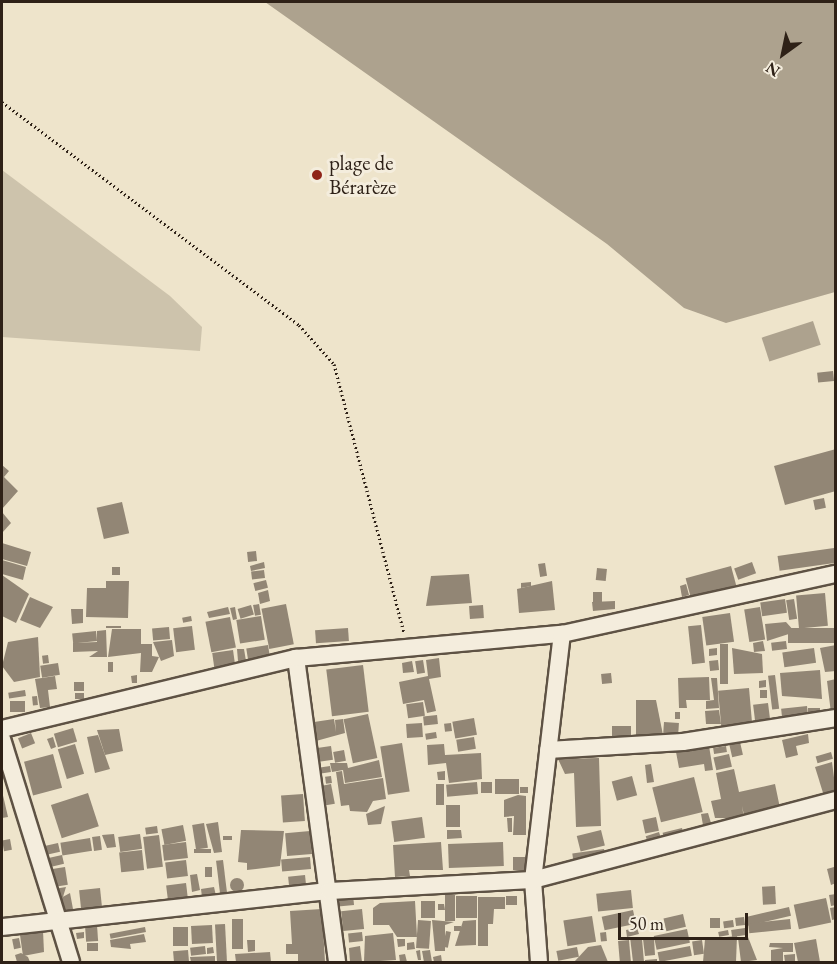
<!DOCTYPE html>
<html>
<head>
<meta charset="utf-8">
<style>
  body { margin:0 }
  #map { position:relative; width:837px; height:964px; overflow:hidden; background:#eee4cb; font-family:"EB Garamond",serif }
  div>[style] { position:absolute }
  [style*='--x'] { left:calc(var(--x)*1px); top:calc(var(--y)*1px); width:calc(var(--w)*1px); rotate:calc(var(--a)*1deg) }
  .green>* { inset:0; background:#cdc3ac }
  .water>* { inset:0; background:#ada28e; transform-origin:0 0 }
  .building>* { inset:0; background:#928675; transform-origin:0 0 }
  .round { border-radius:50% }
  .path>* { height:3px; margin-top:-1.5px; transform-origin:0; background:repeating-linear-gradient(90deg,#2e2117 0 1.5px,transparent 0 4.5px) }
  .roads { filter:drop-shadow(2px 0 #5e5244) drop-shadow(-2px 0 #5e5244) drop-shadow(0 2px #5e5244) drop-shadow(0 -2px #5e5244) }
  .street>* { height:16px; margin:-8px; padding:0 8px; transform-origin:8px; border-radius:8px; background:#f4eddd }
  .dots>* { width:16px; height:16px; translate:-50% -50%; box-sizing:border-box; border:3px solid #f4eddd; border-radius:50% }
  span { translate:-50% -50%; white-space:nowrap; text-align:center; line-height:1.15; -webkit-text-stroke:6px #f4eddd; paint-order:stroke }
  .poi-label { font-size:21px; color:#2e2117 }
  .left { translate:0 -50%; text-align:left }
  .frame { position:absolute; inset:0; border:3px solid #2e2117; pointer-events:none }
  .north { position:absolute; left:753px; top:24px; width:60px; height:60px; -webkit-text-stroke:4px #f4eddd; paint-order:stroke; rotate:213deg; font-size:16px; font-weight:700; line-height:24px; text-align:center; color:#2e2117 }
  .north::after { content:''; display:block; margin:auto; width:21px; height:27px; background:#2e2117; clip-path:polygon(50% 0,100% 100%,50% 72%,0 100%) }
  .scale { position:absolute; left:618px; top:913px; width:130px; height:27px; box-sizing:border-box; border:3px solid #2e2117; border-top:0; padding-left:8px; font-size:18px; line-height:21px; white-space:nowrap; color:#2e2117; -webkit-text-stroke:4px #f4eddd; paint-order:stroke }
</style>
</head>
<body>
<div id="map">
  <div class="green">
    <i style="clip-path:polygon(2px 170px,170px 296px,202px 327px,200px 351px,2px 337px)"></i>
  </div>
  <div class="water">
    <i style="clip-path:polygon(265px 2px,835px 2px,835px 292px,726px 323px,684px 308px,607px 244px)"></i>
    <i style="left:813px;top:321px;width:25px;height:54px;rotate:72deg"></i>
  </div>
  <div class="building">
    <i style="left:833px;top:371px;width:10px;height:16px;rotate:84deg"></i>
    <i style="clip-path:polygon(836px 449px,836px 491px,785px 505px,774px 466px)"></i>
    <i style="clip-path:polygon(2px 465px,9px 471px,4px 477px,18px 491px,2px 509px)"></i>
    <i style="left:824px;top:498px;width:10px;height:11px;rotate:79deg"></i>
    <i style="left:122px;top:502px;width:32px;height:26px;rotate:77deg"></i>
    <i style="clip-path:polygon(2px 512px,11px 523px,2px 533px)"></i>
    <i style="clip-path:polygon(2px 543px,31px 552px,27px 566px,2px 559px)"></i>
    <i style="left:834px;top:548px;width:15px;height:57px;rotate:82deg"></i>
    <i style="left:256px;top:551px;width:10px;height:9px;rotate:84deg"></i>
    <i style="clip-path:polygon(2px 560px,26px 567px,23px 580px,2px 574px)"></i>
    <i style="clip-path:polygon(264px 562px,265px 568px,251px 571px,250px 566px)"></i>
    <i style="left:752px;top:562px;width:12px;height:19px;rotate:70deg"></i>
    <i style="left:545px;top:563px;width:13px;height:7px;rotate:81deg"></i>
    <i style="left:731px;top:566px;width:20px;height:47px;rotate:75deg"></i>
    <i style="left:112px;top:567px;width:8px;height:8px"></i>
    <i style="left:597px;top:568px;width:10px;height:12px;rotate:6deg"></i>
    <i style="left:264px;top:570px;width:8px;height:13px;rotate:83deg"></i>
    <i style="clip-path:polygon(469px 574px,472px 603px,426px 606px,431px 576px)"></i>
    <i style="clip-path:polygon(2px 575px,29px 594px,16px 623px,2px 616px)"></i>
    <i style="left:266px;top:580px;width:8px;height:13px;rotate:76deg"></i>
    <i style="clip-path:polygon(106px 581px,129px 581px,128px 618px,86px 617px,87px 588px,106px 588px)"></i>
    <i style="clip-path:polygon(552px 581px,555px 610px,519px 613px,517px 589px)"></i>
    <i style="clip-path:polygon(531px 582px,531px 586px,521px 588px,521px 583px)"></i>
    <i style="clip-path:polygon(686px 584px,689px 595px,682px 597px,680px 586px)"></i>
    <i style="clip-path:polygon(268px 590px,270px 601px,260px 604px,258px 593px)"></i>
    <i style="left:593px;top:592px;width:9px;height:10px"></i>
    <i style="left:825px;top:593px;width:33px;height:29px;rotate:85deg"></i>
    <i style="clip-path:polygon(30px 597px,53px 607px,40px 628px,20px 620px)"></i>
    <i style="left:785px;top:599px;width:14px;height:25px;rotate:82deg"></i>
    <i style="left:794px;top:599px;width:20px;height:8px;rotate:81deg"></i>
    <i style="clip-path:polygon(615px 601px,615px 609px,593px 611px,592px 602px)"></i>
    <i style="left:259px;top:604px;width:11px;height:6px;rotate:80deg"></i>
    <i style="left:286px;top:604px;width:41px;height:25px;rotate:79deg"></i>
    <i style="left:251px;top:605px;width:10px;height:14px;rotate:73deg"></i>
    <i style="left:483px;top:605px;width:13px;height:14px;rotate:86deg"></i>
    <i style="clip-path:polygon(228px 607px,230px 614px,209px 618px,207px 612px)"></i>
    <i style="clip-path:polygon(235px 607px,237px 619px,233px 620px,230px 608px)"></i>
    <i style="left:760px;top:607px;width:33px;height:16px;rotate:81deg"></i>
    <i style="clip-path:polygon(71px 609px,83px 609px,83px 623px,72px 624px)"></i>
    <i style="left:730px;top:613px;width:29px;height:28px;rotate:82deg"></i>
    <i style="left:191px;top:616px;width:5px;height:9px;rotate:79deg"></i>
    <i style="left:261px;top:616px;width:24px;height:25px;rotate:81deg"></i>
    <i style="left:230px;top:617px;width:31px;height:25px;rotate:79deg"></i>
    <i style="clip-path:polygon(786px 622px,795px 632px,767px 641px,765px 624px)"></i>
    <i style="left:701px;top:625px;width:38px;height:13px;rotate:84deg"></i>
    <i style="left:106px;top:626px;width:15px;height:2px"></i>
    <i style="left:192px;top:626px;width:24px;height:19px;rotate:83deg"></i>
    <i style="left:169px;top:627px;width:12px;height:17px;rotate:85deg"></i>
    <i style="left:348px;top:628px;width:13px;height:33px;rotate:86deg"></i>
    <i style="left:836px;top:628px;width:15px;height:48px;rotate:90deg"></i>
    <i style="clip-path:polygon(112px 629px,141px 629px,141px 644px,152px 644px,152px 656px,159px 657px,152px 672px,140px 672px,141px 653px,108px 657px)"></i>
    <i style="clip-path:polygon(106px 630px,107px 657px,89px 657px,98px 651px,73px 652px,73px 643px,97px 642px,97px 631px)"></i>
    <i style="left:96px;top:631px;width:10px;height:24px;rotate:84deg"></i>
    <i style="clip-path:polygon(38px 637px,40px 677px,14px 682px,2px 666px,8px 642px)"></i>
    <i style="clip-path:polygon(172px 640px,174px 656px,161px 661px,153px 642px)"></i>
    <i style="clip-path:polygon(763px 641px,765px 651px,754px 652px,753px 643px)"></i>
    <i style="left:786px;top:641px;width:8px;height:15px;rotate:83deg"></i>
    <i style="left:720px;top:644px;width:8px;height:40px"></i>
    <i style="left:268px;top:645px;width:12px;height:22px;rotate:81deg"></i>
    <i style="clip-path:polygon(836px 645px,836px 671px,825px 672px,820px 648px)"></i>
    <i style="clip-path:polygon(717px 648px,717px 655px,709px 656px,709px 649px)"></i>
    <i style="clip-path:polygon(732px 648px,762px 654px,763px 673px,734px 674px)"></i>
    <i style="left:814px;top:648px;width:15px;height:32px;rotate:82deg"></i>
    <i style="clip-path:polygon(237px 649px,244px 649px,246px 661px,238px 661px)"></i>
    <i style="left:233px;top:650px;width:15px;height:21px;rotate:82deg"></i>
    <i style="left:48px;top:655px;width:8px;height:6px;rotate:83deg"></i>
    <i style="clip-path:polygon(439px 658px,441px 677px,429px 679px,436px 711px,427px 713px,424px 700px,403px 704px,399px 682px,428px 676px,426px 660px)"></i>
    <i style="left:423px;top:660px;width:13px;height:8px;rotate:81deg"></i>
    <i style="left:718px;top:660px;width:10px;height:9px;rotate:84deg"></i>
    <i style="clip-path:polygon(412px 661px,414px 672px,403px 673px,402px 663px)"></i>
    <i style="left:108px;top:662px;width:5px;height:10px"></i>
    <i style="left:58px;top:663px;width:12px;height:18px;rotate:81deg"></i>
    <i style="left:363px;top:665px;width:47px;height:37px;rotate:83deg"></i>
    <i style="clip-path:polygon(820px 670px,822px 699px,782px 696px,780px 673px)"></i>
    <i style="left:611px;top:673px;width:10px;height:10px;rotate:84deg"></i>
    <i style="clip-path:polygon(137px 675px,137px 683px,132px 683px,131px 676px)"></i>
    <i style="left:775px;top:675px;width:34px;height:7px;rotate:83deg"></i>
    <i style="clip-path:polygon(55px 676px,57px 689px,48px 690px,50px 707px,40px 708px,35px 679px)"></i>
    <i style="clip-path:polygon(709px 677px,710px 700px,686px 700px,687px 708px,679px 708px,678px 678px)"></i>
    <i style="clip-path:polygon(711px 678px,717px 678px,719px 708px,706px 709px,706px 701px,714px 700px)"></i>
    <i style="clip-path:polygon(836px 679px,836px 712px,831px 713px,827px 681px)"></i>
    <i style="clip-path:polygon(766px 680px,766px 687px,759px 688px,759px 681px)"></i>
    <i style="left:74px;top:682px;width:10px;height:9px"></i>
    <i style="left:749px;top:688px;width:37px;height:31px;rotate:85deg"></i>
    <i style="left:25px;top:690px;width:6px;height:17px;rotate:81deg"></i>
    <i style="left:767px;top:690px;width:8px;height:7px;rotate:90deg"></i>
    <i style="left:75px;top:693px;width:9px;height:6px"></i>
    <i style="left:37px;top:696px;width:9px;height:5px;rotate:84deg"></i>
    <i style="clip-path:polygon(636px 700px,656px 700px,663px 735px,636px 735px)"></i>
    <i style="left:10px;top:701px;width:15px;height:11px"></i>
    <i style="left:423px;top:702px;width:14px;height:17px;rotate:82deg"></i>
    <i style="left:768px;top:703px;width:17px;height:15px;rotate:83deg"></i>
    <i style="left:807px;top:706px;width:10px;height:26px;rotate:84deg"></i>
    <i style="left:820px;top:708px;width:7px;height:12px;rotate:90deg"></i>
    <i style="clip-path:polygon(719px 710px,721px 724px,706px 724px,705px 711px)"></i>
    <i style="left:675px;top:712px;width:5px;height:7px"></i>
    <i style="left:368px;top:714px;width:45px;height:25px;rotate:78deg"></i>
    <i style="left:437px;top:715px;width:9px;height:14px;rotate:84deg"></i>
    <i style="left:474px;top:718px;width:17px;height:22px;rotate:80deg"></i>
    <i style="clip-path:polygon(334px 719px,336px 732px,335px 720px,343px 719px,345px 733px,316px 741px,314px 722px)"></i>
    <i style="left:664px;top:722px;width:15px;height:13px;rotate:4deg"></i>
    <i style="left:422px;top:723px;width:14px;height:16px;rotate:86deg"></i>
    <i style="left:451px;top:723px;width:8px;height:7px;rotate:83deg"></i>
    <i style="left:612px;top:726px;width:19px;height:12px"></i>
    <i style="left:73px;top:728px;width:14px;height:20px;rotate:73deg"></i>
    <i style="clip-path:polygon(119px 729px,123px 751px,105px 755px,97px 730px)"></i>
    <i style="left:436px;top:732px;width:6px;height:11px;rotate:81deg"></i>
    <i style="left:31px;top:733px;width:11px;height:14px;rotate:68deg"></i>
    <i style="clip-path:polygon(808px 734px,809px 743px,796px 746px,798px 755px,786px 758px,782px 740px)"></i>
    <i style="clip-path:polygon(98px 735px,110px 769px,95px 773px,87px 737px)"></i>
    <i style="clip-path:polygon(53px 737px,56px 747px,51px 749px,47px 739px)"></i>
    <i style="left:474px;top:737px;width:12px;height:18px;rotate:81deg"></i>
    <i style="left:740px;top:742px;width:13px;height:11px;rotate:77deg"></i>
    <i style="left:402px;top:743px;width:49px;height:22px;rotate:81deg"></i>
    <i style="left:75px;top:744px;width:31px;height:18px;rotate:73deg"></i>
    <i style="clip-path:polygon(444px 744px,445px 755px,481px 753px,482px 779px,449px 783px,446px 763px,428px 765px,427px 745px)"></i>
    <i style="left:331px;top:746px;width:14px;height:14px;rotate:82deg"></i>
    <i style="clip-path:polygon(709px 746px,713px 770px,705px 771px,704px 764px,679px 768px,676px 752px)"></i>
    <i style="left:726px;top:746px;width:6px;height:13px;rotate:81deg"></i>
    <i style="left:344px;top:750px;width:11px;height:11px;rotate:80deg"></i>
    <i style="left:831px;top:752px;width:7px;height:16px;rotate:74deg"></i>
    <i style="left:53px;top:754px;width:35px;height:30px;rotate:75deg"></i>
    <i style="left:729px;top:754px;width:13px;height:16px;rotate:77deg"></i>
    <i style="clip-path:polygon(599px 758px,601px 826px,576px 827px,574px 773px,565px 774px,558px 759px)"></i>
    <i style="clip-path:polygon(379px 760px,382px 777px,345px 783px,343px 770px,332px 772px,330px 763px,347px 763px,348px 768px)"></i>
    <i style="clip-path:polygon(832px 762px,836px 793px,824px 796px,815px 767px)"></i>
    <i style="clip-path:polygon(651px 764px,654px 782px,647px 783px,645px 765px)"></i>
    <i style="left:330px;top:766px;width:6px;height:10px;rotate:81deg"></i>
    <i style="clip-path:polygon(734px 769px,739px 792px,775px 784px,780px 808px,744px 815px,742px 806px,744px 818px,715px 818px,711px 801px,721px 799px,716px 773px)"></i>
    <i style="clip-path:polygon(342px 771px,344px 784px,383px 778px,386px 799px,373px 801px,367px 812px,350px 811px,349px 805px,341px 806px,336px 772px)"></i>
    <i style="clip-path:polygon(445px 771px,445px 780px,438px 780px,437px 772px)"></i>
    <i style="left:331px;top:776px;width:7px;height:6px;rotate:82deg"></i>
    <i style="left:632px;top:776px;width:20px;height:21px;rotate:75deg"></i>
    <i style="left:694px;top:777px;width:36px;height:43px;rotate:76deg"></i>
    <i style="left:495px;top:779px;width:24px;height:15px"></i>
    <i style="left:477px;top:782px;width:12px;height:31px;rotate:85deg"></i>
    <i style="left:481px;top:782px;width:11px;height:11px"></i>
    <i style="left:331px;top:784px;width:20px;height:9px;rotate:79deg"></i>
    <i style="left:436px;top:784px;width:8px;height:21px"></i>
    <i style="left:520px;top:787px;width:8px;height:6px"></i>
    <i style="clip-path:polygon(2px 791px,8px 817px,2px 818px)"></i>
    <i style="left:88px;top:793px;width:35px;height:39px;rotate:72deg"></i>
    <i style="left:303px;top:794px;width:27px;height:22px;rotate:86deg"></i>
    <i style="clip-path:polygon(518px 795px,526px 796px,526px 835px,513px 835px,514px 816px,504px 817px,504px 800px)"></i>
    <i style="left:446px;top:805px;width:14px;height:22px"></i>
    <i style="clip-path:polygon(385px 806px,381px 824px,368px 825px,366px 814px)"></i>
    <i style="clip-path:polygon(708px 813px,711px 823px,703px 825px,701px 814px)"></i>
    <i style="left:422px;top:817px;width:21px;height:31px;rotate:82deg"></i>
    <i style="left:656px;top:817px;width:14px;height:14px;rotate:78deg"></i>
    <i style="clip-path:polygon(507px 818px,512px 818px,512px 832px,508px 832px)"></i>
    <i style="clip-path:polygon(218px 822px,222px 852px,214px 853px,206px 824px)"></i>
    <i style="left:204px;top:823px;width:25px;height:12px;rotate:81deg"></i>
    <i style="left:183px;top:825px;width:16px;height:22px;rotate:79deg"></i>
    <i style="left:157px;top:826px;width:7px;height:12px;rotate:82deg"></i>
    <i style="left:682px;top:828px;width:8px;height:20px;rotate:76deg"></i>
    <i style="clip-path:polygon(241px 830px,284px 831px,280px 866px,247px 870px,247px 863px,238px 862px)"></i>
    <i style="clip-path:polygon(447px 830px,461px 830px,462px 838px,447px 839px)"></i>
    <i style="left:601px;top:830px;width:16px;height:25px;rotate:76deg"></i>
    <i style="left:310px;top:831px;width:23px;height:25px;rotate:85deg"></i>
    <i style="left:659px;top:832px;width:9px;height:14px;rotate:72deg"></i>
    <i style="clip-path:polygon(114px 834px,116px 847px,107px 848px,102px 835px)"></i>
    <i style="left:140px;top:834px;width:15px;height:22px;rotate:82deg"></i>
    <i style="left:159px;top:835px;width:32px;height:16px;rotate:83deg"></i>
    <i style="left:100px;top:836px;width:14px;height:8px;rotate:82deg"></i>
    <i style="left:232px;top:836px;width:4px;height:9px;rotate:90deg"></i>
    <i style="left:90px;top:838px;width:13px;height:30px;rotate:81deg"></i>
    <i style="left:10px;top:839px;width:11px;height:8px;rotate:80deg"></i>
    <i style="left:186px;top:842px;width:16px;height:24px;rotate:83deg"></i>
    <i style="clip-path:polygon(441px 842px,443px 870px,409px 870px,410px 876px,395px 877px,393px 845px)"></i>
    <i style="left:503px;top:842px;width:24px;height:55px;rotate:88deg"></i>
    <i style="left:58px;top:843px;width:9px;height:16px;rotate:77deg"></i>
    <i style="left:211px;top:849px;width:4px;height:17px;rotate:90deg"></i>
    <i style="left:604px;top:849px;width:7px;height:32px;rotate:82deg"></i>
    <i style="left:142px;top:850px;width:20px;height:23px;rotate:84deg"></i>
    <i style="left:62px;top:855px;width:9px;height:15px;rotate:77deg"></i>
    <i style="left:310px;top:857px;width:12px;height:29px;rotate:85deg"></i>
    <i style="left:513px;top:857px;width:12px;height:13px"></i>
    <i style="left:186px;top:860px;width:16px;height:21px;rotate:83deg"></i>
    <i style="left:223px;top:860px;width:33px;height:7px;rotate:83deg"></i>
    <i style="left:65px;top:867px;width:18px;height:16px;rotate:81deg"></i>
    <i style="left:205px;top:867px;width:7px;height:10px"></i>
    <i style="clip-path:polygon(834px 867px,836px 883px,831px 885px,827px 869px)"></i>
    <i style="clip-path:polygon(197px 874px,200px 890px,192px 892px,190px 875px)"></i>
    <i style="left:305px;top:875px;width:9px;height:17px;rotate:84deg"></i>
    <i class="round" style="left:230px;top:878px;width:14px;height:14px"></i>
    <i style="left:186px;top:883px;width:16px;height:20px;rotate:83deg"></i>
    <i style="left:775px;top:886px;width:18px;height:13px;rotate:87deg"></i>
    <i style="clip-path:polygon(66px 887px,63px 897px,55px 898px,54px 889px)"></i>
    <i style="clip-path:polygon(214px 887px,216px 896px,202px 897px,201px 889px)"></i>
    <i style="left:100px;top:888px;width:20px;height:21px;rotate:84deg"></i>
    <i style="left:631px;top:890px;width:18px;height:35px;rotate:84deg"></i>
    <i style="clip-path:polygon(70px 893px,73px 909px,59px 912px,57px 900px)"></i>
    <i style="clip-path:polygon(836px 894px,836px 905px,831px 906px,829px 895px)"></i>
    <i style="left:353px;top:895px;width:10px;height:16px;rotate:84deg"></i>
    <i style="left:445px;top:895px;width:10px;height:26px"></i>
    <i style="left:456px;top:896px;width:21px;height:22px"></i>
    <i style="left:506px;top:896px;width:11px;height:9px"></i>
    <i style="clip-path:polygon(478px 897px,505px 897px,505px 909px,494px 909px,493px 924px,488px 924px,488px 946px,478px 946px)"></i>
    <i style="left:826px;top:898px;width:25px;height:33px;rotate:78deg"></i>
    <i style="clip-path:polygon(415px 901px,417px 937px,397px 937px,389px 925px,373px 925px,373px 908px,380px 903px)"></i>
    <i style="left:435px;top:901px;width:17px;height:14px;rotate:90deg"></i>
    <i style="clip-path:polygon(438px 904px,444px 904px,445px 910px,438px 910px)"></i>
    <i style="left:789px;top:907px;width:9px;height:44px;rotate:77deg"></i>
    <i style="clip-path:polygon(836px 907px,836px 919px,832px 920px,830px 908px)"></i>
    <i style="clip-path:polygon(322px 909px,325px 962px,298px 962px,298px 954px,286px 954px,286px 944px,292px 944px,290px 911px)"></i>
    <i style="left:362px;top:909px;width:20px;height:21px;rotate:84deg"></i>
    <i style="left:633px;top:910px;width:14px;height:32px;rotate:78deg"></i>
    <i style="left:683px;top:914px;width:13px;height:20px;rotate:77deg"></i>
    <i style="left:592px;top:916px;width:26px;height:29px;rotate:81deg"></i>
    <i style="left:744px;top:917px;width:8px;height:9px;rotate:83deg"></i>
    <i style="left:710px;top:918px;width:10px;height:10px"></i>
    <i style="left:232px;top:919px;width:11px;height:30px"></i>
    <i style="left:790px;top:919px;width:10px;height:42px;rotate:84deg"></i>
    <i style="left:418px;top:920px;width:13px;height:28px;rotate:4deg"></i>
    <i style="clip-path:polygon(432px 920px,454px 922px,445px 925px,445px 951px,435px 951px)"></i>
    <i style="clip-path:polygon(476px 920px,476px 945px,455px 946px,463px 921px)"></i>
    <i style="clip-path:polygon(661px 920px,663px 932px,660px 932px,657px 921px)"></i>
    <i style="left:733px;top:920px;width:7px;height:10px;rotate:82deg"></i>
    <i style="left:225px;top:924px;width:38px;height:10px;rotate:87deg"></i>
    <i style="left:97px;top:925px;width:16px;height:12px;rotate:86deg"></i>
    <i style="left:212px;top:925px;width:18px;height:21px;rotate:87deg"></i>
    <i style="left:454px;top:926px;width:7px;height:5px"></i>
    <i style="left:145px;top:927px;width:5px;height:36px;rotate:79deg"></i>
    <i style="left:173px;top:927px;width:15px;height:19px"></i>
    <i style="clip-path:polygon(637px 928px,639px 934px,627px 937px,626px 930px)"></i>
    <i style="left:745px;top:928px;width:7px;height:14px;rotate:82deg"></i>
    <i style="left:687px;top:929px;width:14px;height:34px;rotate:78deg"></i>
    <i style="left:728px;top:930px;width:5px;height:10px;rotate:79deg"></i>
    <i style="clip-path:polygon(43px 931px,44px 952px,23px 956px,20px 935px)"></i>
    <i style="left:446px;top:931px;width:5px;height:16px;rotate:11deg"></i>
    <i style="clip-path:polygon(84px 932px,84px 938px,77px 939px,76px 933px)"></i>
    <i style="left:362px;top:932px;width:9px;height:14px;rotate:84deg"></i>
    <i style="left:606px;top:932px;width:9px;height:6px;rotate:84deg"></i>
    <i style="clip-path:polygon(393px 933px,396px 960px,364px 962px,365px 936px)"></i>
    <i style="clip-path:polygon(144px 934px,146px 942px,130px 944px,131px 949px,111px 947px,110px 940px)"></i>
    <i style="clip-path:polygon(737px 936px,736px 962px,703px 962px,705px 939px)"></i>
    <i style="clip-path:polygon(630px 937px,642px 939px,644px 962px,633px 962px)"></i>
    <i style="clip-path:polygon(748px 937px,757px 960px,741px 962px,738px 938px)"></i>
    <i style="left:19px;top:938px;width:10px;height:7px;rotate:79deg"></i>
    <i style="clip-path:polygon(397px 939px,405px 939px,405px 946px,398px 947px)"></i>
    <i style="clip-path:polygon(643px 939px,654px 939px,655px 955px,645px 956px)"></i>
    <i style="clip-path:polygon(816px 939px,820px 962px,798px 962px,794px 943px)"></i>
    <i style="clip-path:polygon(247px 940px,255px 940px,255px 951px,248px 952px)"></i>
    <i style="left:629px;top:940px;width:22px;height:11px;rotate:85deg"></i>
    <i style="left:702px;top:940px;width:14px;height:10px;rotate:82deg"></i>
    <i style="clip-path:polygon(414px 942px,415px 949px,407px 950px,407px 943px)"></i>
    <i style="left:98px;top:943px;width:8px;height:11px;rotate:90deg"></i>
    <i style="clip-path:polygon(770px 943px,793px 943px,793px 952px,783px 952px,783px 962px,771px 962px,771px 950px,783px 948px,769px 947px)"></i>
    <i style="clip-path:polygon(601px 945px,608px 962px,574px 962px,588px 947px)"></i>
    <i style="left:205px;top:946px;width:8px;height:15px;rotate:83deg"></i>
    <i style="clip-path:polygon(360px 946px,362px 962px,350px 962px,349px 948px)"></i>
    <i style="left:690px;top:946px;width:10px;height:33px;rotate:79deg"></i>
    <i style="clip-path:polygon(213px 947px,214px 953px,207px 954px,207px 948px)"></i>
    <i style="left:577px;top:947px;width:10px;height:21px;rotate:79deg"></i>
    <i style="left:188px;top:950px;width:12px;height:15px;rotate:85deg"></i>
    <i style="clip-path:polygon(420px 950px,421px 960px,418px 960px,416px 951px)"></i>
    <i style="clip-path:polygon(430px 950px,432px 962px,424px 962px,422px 951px)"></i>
    <i style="clip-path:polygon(270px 952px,271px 962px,236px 962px,235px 954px)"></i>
    <i style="clip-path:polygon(21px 953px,28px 957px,30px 962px,17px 962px,15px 955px)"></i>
    <i style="clip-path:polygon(405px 954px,407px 962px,400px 962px,399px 955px)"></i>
    <i style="clip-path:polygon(795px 954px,795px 962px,785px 962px,784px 955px)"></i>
    <i style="clip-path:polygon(441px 955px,442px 962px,434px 962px,433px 957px)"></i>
    <i style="clip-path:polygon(215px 956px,215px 962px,191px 962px,190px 957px)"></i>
    <i style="clip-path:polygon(657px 959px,657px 962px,645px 962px,645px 960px)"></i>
  </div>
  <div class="path">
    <i style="--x:2;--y:102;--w:371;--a:36.9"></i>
    <i style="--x:299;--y:325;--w:52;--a:48.1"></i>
    <i style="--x:334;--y:364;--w:277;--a:75.4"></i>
  </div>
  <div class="roads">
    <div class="street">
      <i style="--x:296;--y:658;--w:307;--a:82.3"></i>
      <i style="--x:2;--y:729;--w:302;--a:-13.6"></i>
      <i style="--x:296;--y:658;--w:267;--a:-5.2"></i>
      <i style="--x:562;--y:634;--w:280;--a:-12.4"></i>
      <i style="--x:2;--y:739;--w:233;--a:72.8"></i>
      <i style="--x:548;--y:750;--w:135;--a:-3.4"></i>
      <i style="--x:683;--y:742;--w:155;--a:-8.9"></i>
      <i style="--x:2;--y:927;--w:329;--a:-6.3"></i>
      <i style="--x:329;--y:891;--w:204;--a:-3.1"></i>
      <i style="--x:533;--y:880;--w:313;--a:-14.8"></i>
      <i style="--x:539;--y:962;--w:82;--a:-94.2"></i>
      <i style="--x:533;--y:880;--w:248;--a:-83.3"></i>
    </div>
  </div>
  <div class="dots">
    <i style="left:317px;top:175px;background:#8f2418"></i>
  </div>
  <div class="poi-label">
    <span class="left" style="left:329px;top:175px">plage de<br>Bérarèze</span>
  </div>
  <div class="frame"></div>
  <div class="north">N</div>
  <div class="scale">50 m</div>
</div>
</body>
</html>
